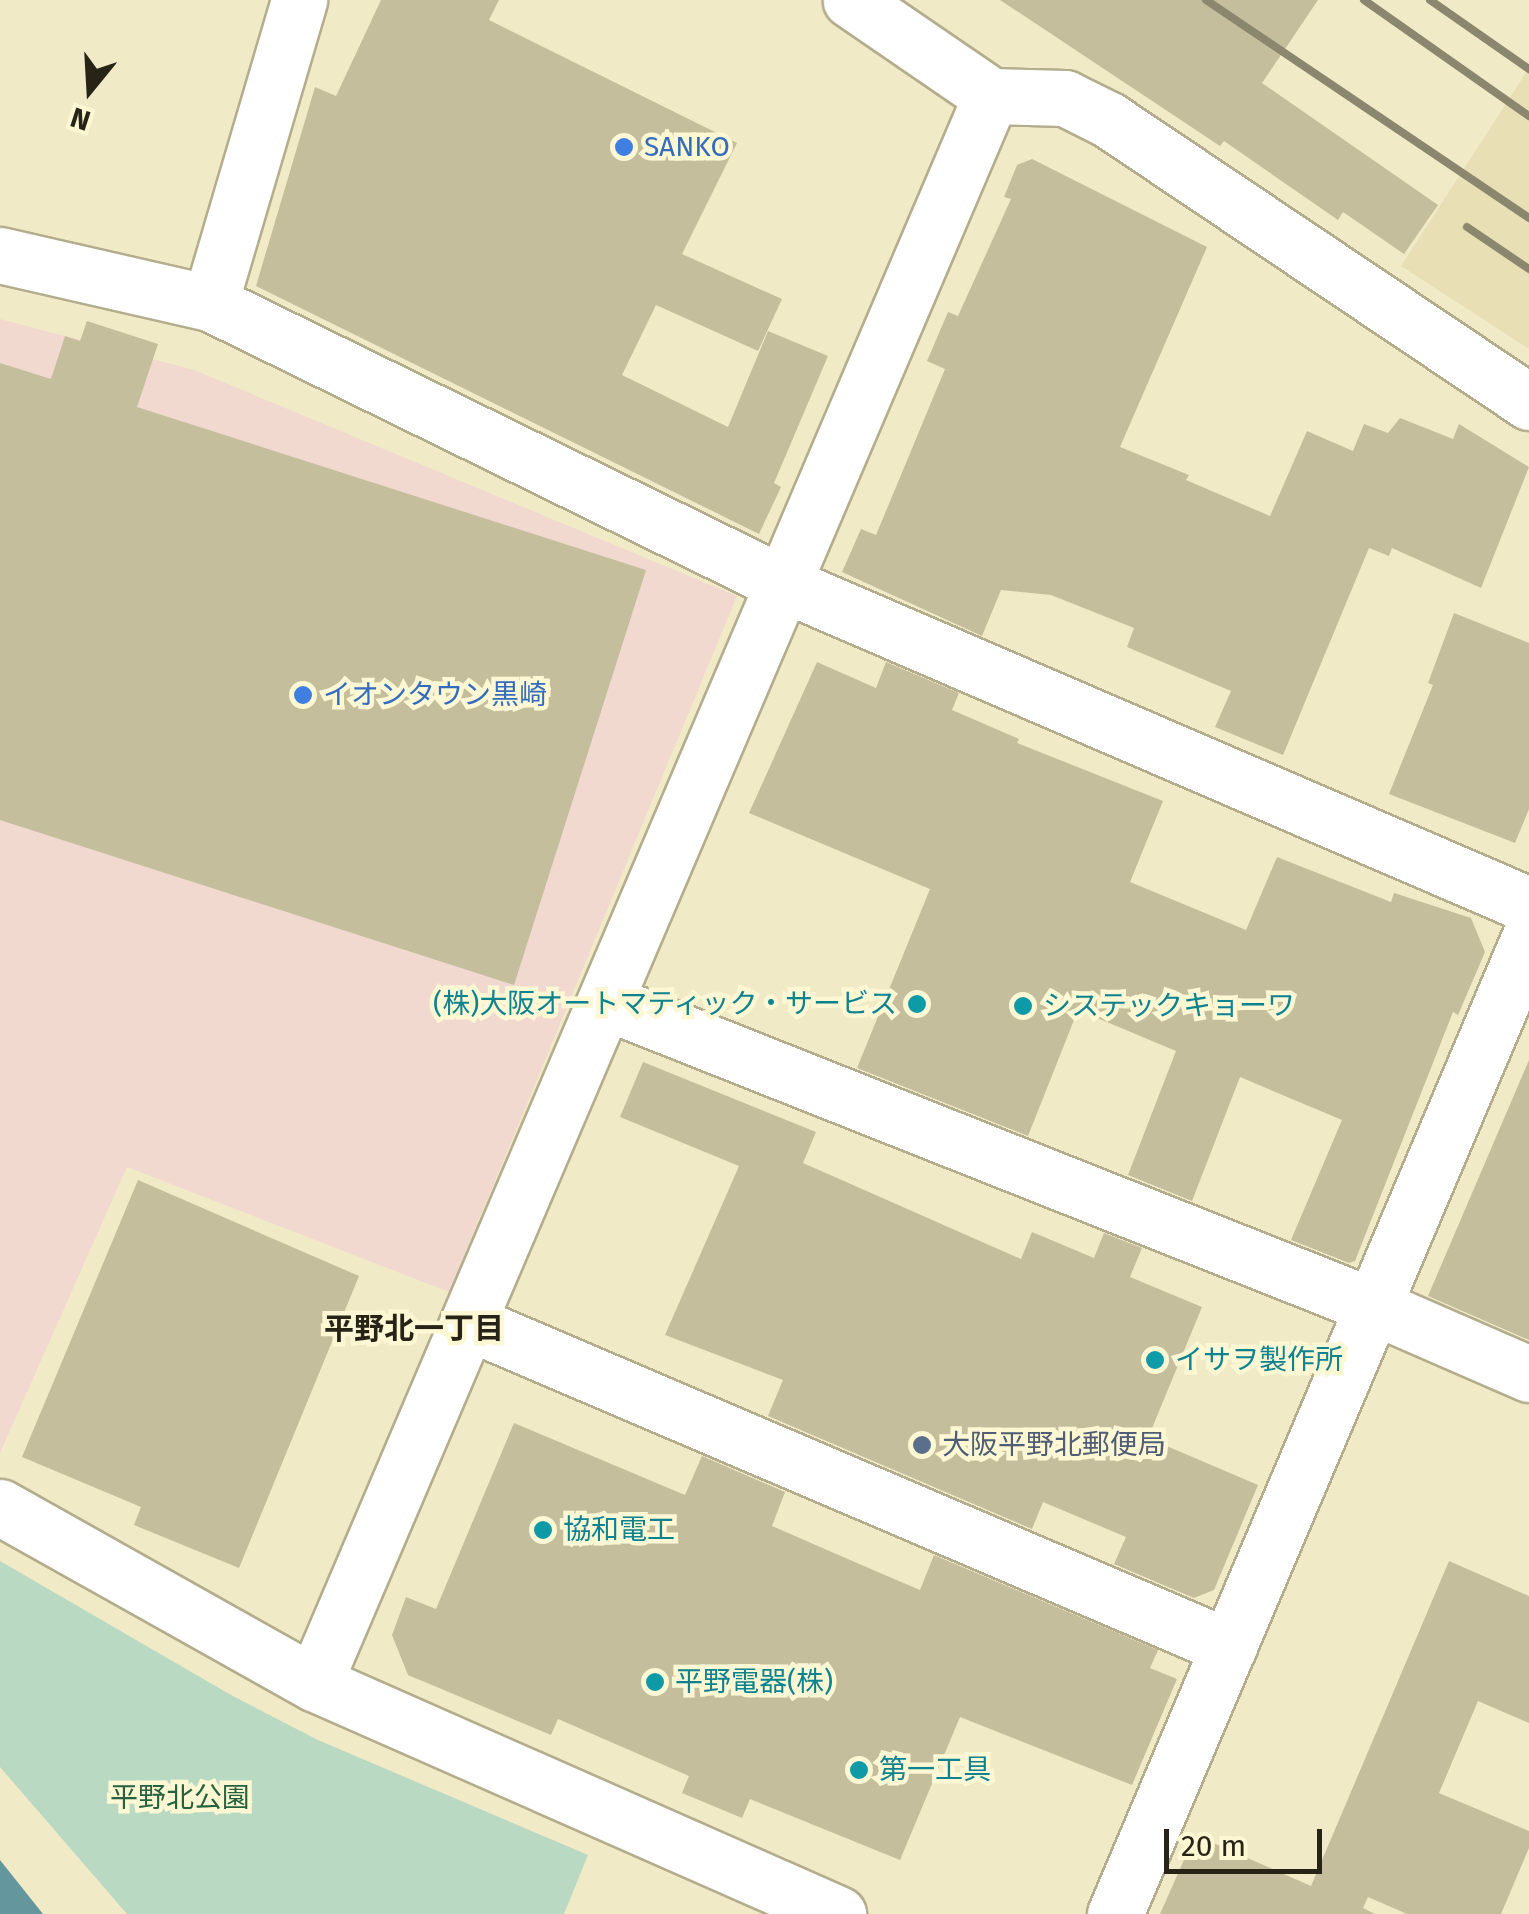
<!DOCTYPE html>
<html>
<head>
<meta charset="utf-8">
<style>
  body { margin:0 }
  #map { position:relative; width:1529px; height:1914px; overflow:hidden; background:#f1eac7; font-family:"Fira Sans","Noto Sans JP",sans-serif }
  div>[style] { position:absolute }
  [style*='--x'] { left:calc(var(--x)*1px); top:calc(var(--y)*1px); width:calc(var(--w)*1px); rotate:calc(var(--a)*1deg) }
  .commercial>* { inset:0; background:#f1d9cf }
  .built>* { inset:0; background:#e8dfb5 }
  .green>* { inset:0; background:#b9d9c2 }
  .water>* { inset:0; background:#63969d }
  .building>* { inset:0; background:#c4be9d }
  .roads { filter:drop-shadow(2px 0 #b4ad8d) drop-shadow(-2px 0 #b4ad8d) drop-shadow(0 2px #b4ad8d) drop-shadow(0 -2px #b4ad8d) }
  .minor>* { height:55px; margin:-27.5px; padding:0 27.5px; transform-origin:27.5px; border-radius:27.5px; background:#fff }
  .tertiary>* { height:55px; margin:-27.5px; padding:0 27.5px; transform-origin:27.5px; border-radius:27.5px; background:#fff }
  .rail>* { height:8px; margin:-4px; padding:0 4px; transform-origin:4px; border-radius:4px; background:#8b866e }
  .dots>* { width:28px; height:28px; translate:-50% -50%; box-sizing:border-box; border:5px solid #fef7d4; border-radius:50% }
  span { translate:-50% -50%; white-space:nowrap; text-align:center; line-height:1.15; -webkit-text-stroke:9px #fef7d4; paint-order:stroke }
  .shop-label { font-size:28px; color:#366cbe }
  .left { translate:0 -50%; text-align:left }
  .culture-label { font-size:28px; color:#0d838f }
  .right { translate:-100% -50%; text-align:right }
  .service-label { font-size:28px; color:#4e5e75 }
  .park-label { font-size:28px; color:#27623e }
  .neighbourhood-label { font-size:30px; color:#272417; font-weight:700 }
  .north { position:absolute; left:40px; top:40px; width:100px; height:100px; -webkit-text-stroke:8px #fef7d4; paint-order:stroke; rotate:198deg; font-size:28px; font-weight:700; line-height:40px; text-align:center; color:#272417 }
  .north::after { content:''; display:block; margin:auto; width:35px; height:45px; background:#272417; clip-path:polygon(50% 0,100% 100%,50% 72%,0 100%) }
  .scale { position:absolute; left:1164px; top:1829px; width:158px; height:45px; box-sizing:border-box; border:5px solid #272417; border-top:0; padding-left:12px; font-size:30px; line-height:35px; white-space:nowrap; color:#272417; -webkit-text-stroke:8px #fef7d4; paint-order:stroke }
</style>
</head>
<body>
<div id="map">
  <div class="commercial">
    <i style="clip-path:polygon(0 319px,194px 370px,737px 596px,449px 1292px,127px 1167px,0 1453px)"></i>
  </div>
  <div class="built">
    <i style="clip-path:polygon(1529px 68px,1529px 349px,1401px 266px)"></i>
  </div>
  <div class="green">
    <i style="clip-path:polygon(0 1561px,231px 1695px,318px 1740px,588px 1855px,564px 1914px,127px 1914px,0 1767px)"></i>
  </div>
  <div class="water">
    <i style="clip-path:polygon(0 1860px,43px 1914px,0 1914px)"></i>
  </div>
  <div class="building">
    <i style="clip-path:polygon(381px 0,499px 0,489px 20px,737px 143px,682px 254px,782px 299px,758px 351px,656px 305px,622px 375px,728px 427px,768px 331px,828px 356px,774px 483px,781px 487px,759px 534px,256px 286px,315px 87px,336px 96px)"></i>
    <i style="clip-path:polygon(1000px 0,1318px 0,1262px 83px,1438px 205px,1404px 254px,1343px 212px,1338px 220px,1224px 141px,1220px 146px)"></i>
    <i style="clip-path:polygon(1032px 159px,1207px 247px,1120px 447px,1189px 475px,1186px 480px,1270px 516px,1307px 431px,1353px 451px,1364px 424px,1388px 433px,1400px 418px,1453px 439px,1459px 424px,1529px 467px,1481px 588px,1392px 548px,1389px 556px,1369px 548px,1283px 755px,1215px 727px,1231px 691px,1127px 647px,1134px 628px,1051px 595px,1001px 590px,982px 636px,842px 572px,861px 529px,876px 535px,945px 369px,927px 361px,948px 312px,958px 316px,1011px 199px,1004px 197px,1017px 165px)"></i>
    <i style="clip-path:polygon(87px 321px,158px 344px,137px 407px,646px 570px,514px 985px,0 820px,0 363px,51px 379px,65px 336px,80px 341px)"></i>
    <i style="clip-path:polygon(1454px 613px,1529px 643px,1529px 809px,1515px 843px,1389px 794px,1433px 685px,1428px 683px)"></i>
    <i style="clip-path:polygon(817px 662px,876px 688px,886px 662px,959px 693px,952px 710px,1019px 739px,1017px 743px,1163px 801px,1130px 882px,1246px 930px,1277px 857px,1391px 902px,1394px 893px,1471px 918px,1485px 952px,1458px 1015px,1453px 1012px,1355px 1261px,1349px 1263px,1291px 1240px,1342px 1120px,1240px 1077px,1192px 1201px,1128px 1175px,1176px 1051px,1078px 1010px,1028px 1136px,857px 1068px,930px 889px,749px 813px)"></i>
    <i style="clip-path:polygon(1529px 1060px,1529px 1340px,1428px 1296px)"></i>
    <i style="clip-path:polygon(643px 1062px,816px 1132px,803px 1163px,1021px 1259px,1032px 1232px,1094px 1258px,1104px 1233px,1142px 1248px,1130px 1277px,1202px 1307px,1148px 1438px,1258px 1485px,1214px 1590px,1194px 1598px,1114px 1564px,1126px 1537px,1043px 1502px,1032px 1529px,768px 1416px,783px 1380px,665px 1335px,739px 1166px,620px 1117px)"></i>
    <i style="clip-path:polygon(138px 1180px,359px 1276px,239px 1568px,134px 1525px,141px 1507px,22px 1457px)"></i>
    <i style="clip-path:polygon(514px 1423px,685px 1495px,702px 1456px,785px 1492px,772px 1526px,880px 1573px,920px 1590px,934px 1555px,1158px 1650px,1150px 1668px,1177px 1679px,1132px 1785px,960px 1717px,900px 1860px,750px 1799px,742px 1818px,682px 1793px,689px 1776px,558px 1719px,551px 1735px,408px 1675px,392px 1635px,406px 1597px,436px 1609px)"></i>
    <i style="clip-path:polygon(1449px 1561px,1529px 1596px,1529px 1723px,1478px 1701px,1439px 1793px,1529px 1831px,1529px 1848px,1501px 1914px,1407px 1914px,1368px 1897px,1363px 1908px,1375px 1914px,1160px 1914px,1195px 1835px,1311px 1886px)"></i>
  </div>
  <div class="roads">
    <div class="minor">
      <i style="--x:991;--y:96;--w:74;--a:1.5"></i>
      <i style="--x:1065;--y:98;--w:49;--a:26.6"></i>
      <i style="--x:1109;--y:120;--w:506;--a:33.88"></i>
      <i style="--x:0;--y:255;--w:215;--a:12.9"></i>
      <i style="--x:210;--y:303;--w:641;--a:26.09"></i>
      <i style="--x:786;--y:585;--w:809;--a:23.3"></i>
      <i style="--x:210;--y:303;--w:316;--a:-73.6"></i>
      <i style="--x:606;--y:1002;--w:827;--a:21.63"></i>
      <i style="--x:1375;--y:1307;--w:168;--a:23.5"></i>
      <i style="--x:470;--y:1323;--w:825;--a:23.12"></i>
      <i style="--x:1115;--y:1914;--w:1060;--a:-67.01"></i>
    </div>
    <div class="tertiary">
      <i style="--x:0;--y:1507;--w:360;--a:29.3"></i>
      <i style="--x:314;--y:1683;--w:573;--a:23.79"></i>
      <i style="--x:314;--y:1683;--w:1725;--a:-66.9"></i>
      <i style="--x:991;--y:96;--w:170;--a:-145.6"></i>
    </div>
  </div>
  <div class="rail">
    <i style="--x:1206;--y:0;--w:390;--a:34"></i>
    <i style="--x:1364;--y:0;--w:202;--a:35.1"></i>
    <i style="--x:1430;--y:0;--w:121;--a:34.9"></i>
    <i style="--x:1467;--y:227;--w:75;--a:34.1"></i>
  </div>
  <div class="dots">
    <i style="left:624px;top:147px;background:#3f7fe0"></i>
    <i style="left:303px;top:695px;background:#3f7fe0"></i>
    <i style="left:917px;top:1004px;background:#0f9aa8"></i>
    <i style="left:1023px;top:1006px;background:#0f9aa8"></i>
    <i style="left:1155px;top:1360px;background:#0f9aa8"></i>
    <i style="left:922px;top:1445px;background:#5c6f8a"></i>
    <i style="left:543px;top:1530px;background:#0f9aa8"></i>
    <i style="left:655px;top:1682px;background:#0f9aa8"></i>
    <i style="left:859px;top:1770px;background:#0f9aa8"></i>
  </div>
  <div class="shop-label">
    <span class="left" style="left:644px;top:147px">SANKO</span>
    <span class="left" style="left:323px;top:695px">イオンタウン黒崎</span>
  </div>
  <div class="culture-label">
    <span class="right" style="left:897px;top:1004px">(株)大阪オートマティック・サービス</span>
    <span class="left" style="left:1043px;top:1006px">システックキョーワ</span>
    <span class="left" style="left:1175px;top:1360px">イサヲ製作所</span>
    <span class="left" style="left:563px;top:1530px">協和電工</span>
    <span class="left" style="left:675px;top:1682px">平野電器(株)</span>
    <span class="left" style="left:879px;top:1770px">第一工具</span>
  </div>
  <div class="service-label">
    <span class="left" style="left:942px;top:1445px">大阪平野北郵便局</span>
  </div>
  <div class="park-label">
    <span style="left:180px;top:1798px">平野北公園</span>
  </div>
  <div class="neighbourhood-label">
    <span style="left:414px;top:1329px">平野北一丁目</span>
  </div>
  <div class="north">N</div>
  <div class="scale">20 m</div>
</div>
</body>
</html>
